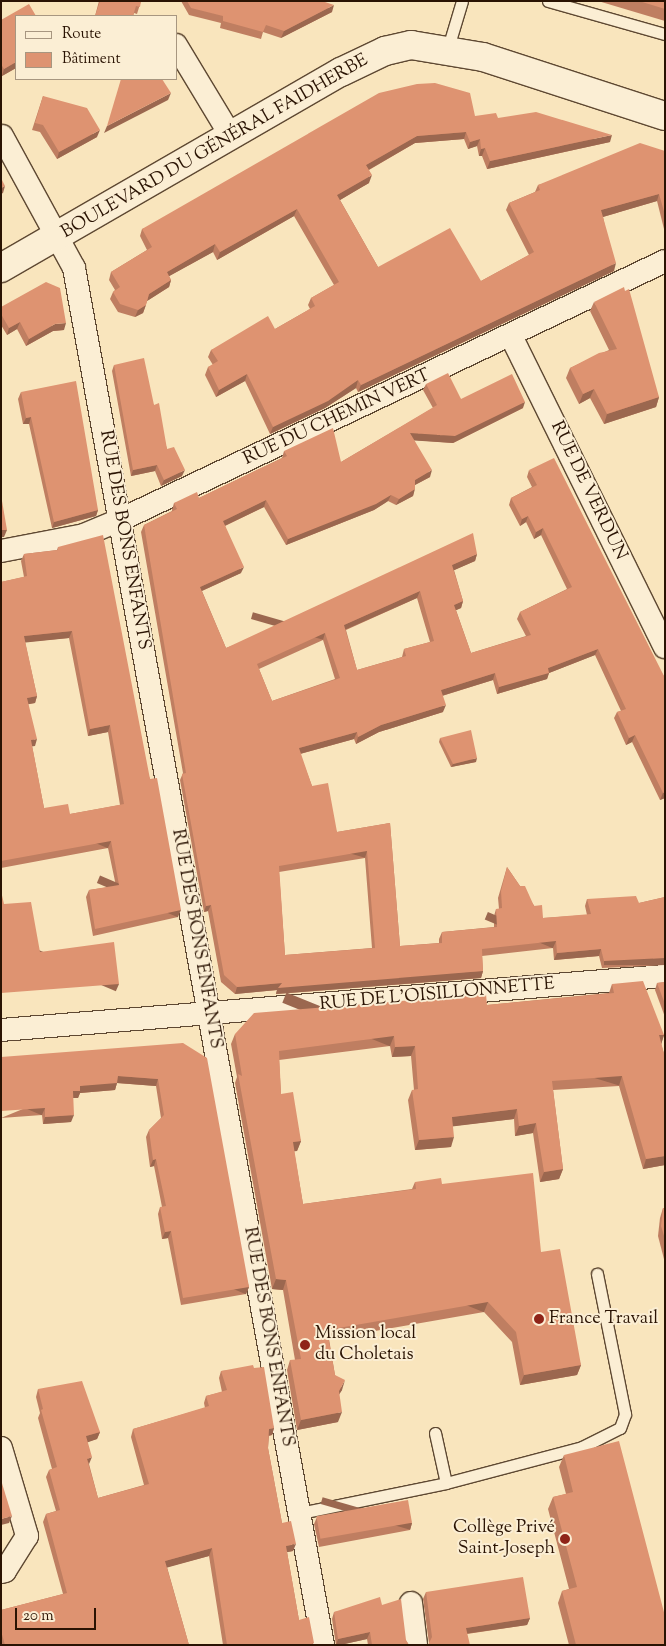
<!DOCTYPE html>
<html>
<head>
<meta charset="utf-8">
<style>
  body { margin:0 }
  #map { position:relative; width:666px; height:1646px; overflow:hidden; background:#f9e5bd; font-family:"Sorts Mill Goudy",serif }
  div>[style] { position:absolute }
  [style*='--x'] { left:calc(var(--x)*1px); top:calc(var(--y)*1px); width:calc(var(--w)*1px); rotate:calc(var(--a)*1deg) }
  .roads { filter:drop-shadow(1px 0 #5e4832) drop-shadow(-1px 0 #5e4832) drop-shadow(0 1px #5e4832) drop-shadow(0 -1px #5e4832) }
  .lane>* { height:11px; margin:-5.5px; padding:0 5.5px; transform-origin:5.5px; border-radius:5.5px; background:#fbeed4 }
  .street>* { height:22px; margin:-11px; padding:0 11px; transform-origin:11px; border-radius:11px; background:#fbeed4 }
  .secondary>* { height:28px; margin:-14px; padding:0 14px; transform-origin:14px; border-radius:14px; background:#fbeed4 }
  .wall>* { inset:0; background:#bf7e61 }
  .shaded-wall>* { inset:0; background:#9b674f; transform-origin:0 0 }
  .building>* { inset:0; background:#de9371; transform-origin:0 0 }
  .dots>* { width:14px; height:14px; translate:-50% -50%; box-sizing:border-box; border:2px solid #fbeed4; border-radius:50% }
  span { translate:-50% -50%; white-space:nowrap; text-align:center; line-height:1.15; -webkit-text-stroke:4px #fbeed4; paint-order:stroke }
  .street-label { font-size:18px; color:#2a1303 }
  .poi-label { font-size:18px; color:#2a1303 }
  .left { translate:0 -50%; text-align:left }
  .right { translate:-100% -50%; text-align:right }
  .frame { position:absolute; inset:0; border:2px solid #2a1303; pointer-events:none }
  .legend { position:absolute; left:15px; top:15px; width:162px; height:65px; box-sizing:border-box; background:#fbeed4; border:1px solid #a79680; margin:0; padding:6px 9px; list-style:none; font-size:15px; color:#2a1303 }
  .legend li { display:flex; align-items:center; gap:10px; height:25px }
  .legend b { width:25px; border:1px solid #a79680 }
  .scale { position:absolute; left:15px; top:1608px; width:81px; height:22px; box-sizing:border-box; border:2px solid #2a1303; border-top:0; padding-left:6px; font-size:15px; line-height:18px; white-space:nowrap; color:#2a1303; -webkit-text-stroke:4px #fbeed4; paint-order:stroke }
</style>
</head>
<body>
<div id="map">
  <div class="roads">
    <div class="lane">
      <i style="--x:548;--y:1;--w:122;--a:15.8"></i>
      <i style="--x:447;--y:51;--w:52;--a:-73.3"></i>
      <i style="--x:435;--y:1433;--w:51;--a:77.6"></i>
      <i style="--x:300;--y:1513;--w:149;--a:-11.6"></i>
      <i style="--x:446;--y:1483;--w:141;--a:-14.8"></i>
      <i style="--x:582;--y:1447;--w:42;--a:-26.6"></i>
      <i style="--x:620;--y:1428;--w:15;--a:-70"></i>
      <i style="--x:625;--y:1414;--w:143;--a:-101.3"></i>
    </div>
    <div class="street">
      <i style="--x:176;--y:45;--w:106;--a:58.9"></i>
      <i style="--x:2;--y:136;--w:150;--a:61.4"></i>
      <i style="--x:74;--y:268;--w:1399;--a:79.75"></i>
      <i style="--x:511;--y:336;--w:347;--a:63.7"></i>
      <i style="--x:1;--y:551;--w:85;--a:-10.9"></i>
      <i style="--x:84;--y:535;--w:39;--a:-23"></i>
      <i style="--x:120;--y:520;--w:603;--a:-25.42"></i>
      <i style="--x:1;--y:1030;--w:666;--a:-4.65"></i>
      <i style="--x:1;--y:1448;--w:92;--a:73.5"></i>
      <i style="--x:27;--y:1536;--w:41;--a:122.2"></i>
      <i style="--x:5;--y:1571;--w:4;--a:166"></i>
      <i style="--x:411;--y:1603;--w:42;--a:83.2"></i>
    </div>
    <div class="secondary">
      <i style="--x:1;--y:268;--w:392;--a:-30"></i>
      <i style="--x:341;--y:72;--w:49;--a:-25.5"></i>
      <i style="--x:385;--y:51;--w:27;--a:-13"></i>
      <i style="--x:411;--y:45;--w:73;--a:9.5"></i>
      <i style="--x:483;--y:57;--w:191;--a:18"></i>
    </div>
  </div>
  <div class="wall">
    <i style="clip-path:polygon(99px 1px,141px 1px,137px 14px,134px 13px,133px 16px,95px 16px)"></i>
    <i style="clip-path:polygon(181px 1px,322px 1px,332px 12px,281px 38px,263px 32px,261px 39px,220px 28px,221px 23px,189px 15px)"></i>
    <i style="clip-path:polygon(598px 1px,665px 1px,665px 21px)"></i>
    <i style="clip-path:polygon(1px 20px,16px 68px,2px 76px,1px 75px)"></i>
    <i style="clip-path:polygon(43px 96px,97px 137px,57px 159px,40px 132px,32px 130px)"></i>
    <i style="clip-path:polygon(475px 116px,498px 118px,610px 142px,487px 169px,482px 156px,479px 156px,477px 146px,468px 149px,464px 139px,415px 143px,369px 170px,369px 183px,340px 200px,378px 267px,481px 281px,529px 255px,506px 210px,509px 203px,535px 192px,538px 185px,665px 151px,665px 233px,657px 201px,603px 217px,614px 271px,358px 392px,356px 388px,325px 408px,270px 434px,245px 381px,216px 397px,205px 375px,208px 367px,213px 365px,208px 357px,211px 350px,275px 329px,310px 309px,308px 305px,311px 298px,334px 285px,294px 216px,217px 260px,213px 252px,169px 276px,171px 280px,169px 287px,147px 301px,143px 313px,135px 317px,118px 312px,110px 299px,113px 292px,115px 290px,109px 280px,111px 272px,147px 250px,140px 236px,142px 229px)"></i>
    <i style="clip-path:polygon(594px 302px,659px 397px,656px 407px,604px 424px,590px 398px,579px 404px,566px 378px,570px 368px,609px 350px,590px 311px)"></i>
    <i style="clip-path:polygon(1px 307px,64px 330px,53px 331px,26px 346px,17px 329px,7px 335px,1px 325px)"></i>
    <i style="clip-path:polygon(114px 365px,154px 405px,167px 449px,182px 476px,161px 486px,155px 471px,131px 476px,112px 371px)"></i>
    <i style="clip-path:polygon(evenodd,426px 384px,461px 399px,523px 408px,453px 443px,414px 440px,430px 477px,415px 485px,413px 496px,396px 505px,388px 501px,374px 510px,286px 545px,264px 507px,225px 526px,241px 573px,202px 591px,226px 648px,477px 554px,475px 561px,454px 570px,463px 601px,461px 608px,456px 610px,471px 653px,526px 636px,517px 619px,520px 612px,567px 589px,541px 535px,534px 539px,526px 522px,520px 526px,509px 505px,511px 498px,532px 487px,527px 477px,529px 470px,665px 678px,665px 798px,660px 800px,632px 742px,626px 745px,614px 718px,617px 712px,621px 711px,595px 655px,549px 673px,547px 679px,497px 694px,493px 680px,442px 696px,443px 712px,379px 732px,356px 744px,354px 739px,300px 754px,312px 786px,337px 832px,390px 823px,400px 946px,439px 943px,439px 939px,442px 932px,494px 927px,494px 916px,496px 909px,499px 909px,498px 898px,507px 867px,520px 886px,543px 918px,587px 915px,585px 906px,587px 899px,639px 903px,665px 897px,665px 965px,602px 968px,599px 956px,554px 960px,553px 948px,482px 956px,483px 971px,481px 978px,276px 994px,277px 990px,235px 994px,221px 982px,208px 911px,204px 912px,180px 780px,183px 773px,141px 532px,144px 525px,172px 511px,172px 510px,174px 503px,199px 498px,282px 458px,284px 451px,341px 462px,433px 408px,423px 390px,426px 384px,417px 598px,430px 642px,404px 649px,402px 657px,357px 670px,346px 630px,417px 598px,426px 384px,323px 640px,335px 679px,272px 701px,259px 669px,323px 640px,426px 384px,365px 858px,372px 948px,285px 955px,279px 872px,365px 858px)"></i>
    <i style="clip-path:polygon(21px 392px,98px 510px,96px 516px,52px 528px,29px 424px,23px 424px,18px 399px)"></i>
    <i style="clip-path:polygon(evenodd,58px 547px,150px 779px,178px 917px,93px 936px,86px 897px,89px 890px,116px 886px,108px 848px,1px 868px,1px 582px,24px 577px,21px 561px,24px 554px,57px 550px,58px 547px,69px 638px,88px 736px,108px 732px,120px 805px,70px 814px,44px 808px,32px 746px,35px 746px,28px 704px,35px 703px,37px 696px,25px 642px,69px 638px)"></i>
    <i style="clip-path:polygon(440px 738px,476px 762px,451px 767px,439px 742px)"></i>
    <i style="clip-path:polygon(665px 982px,665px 1017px,655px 990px,657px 983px)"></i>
    <i style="clip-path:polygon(612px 984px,664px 1035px,661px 1044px,665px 1057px,665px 1165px,643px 1169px,619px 1086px,553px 1090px,563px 1169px,559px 1179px,540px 1182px,533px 1133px,515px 1136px,514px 1119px,453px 1126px,451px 1147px,415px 1150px,408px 1100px,412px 1090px,414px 1090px,411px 1056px,392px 1057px,390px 1046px,279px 1060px,281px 1094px,301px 1141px,297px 1151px,294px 1151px,303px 1204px,412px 1189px,415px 1182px,442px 1184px,541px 1252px,581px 1365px,577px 1375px,520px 1385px,512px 1342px,484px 1312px,329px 1339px,335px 1375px,342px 1390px,339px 1394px,338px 1422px,297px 1430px,287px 1370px,290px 1360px,295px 1360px,283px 1290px,272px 1289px,235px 1083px,237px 1077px,231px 1044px,235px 1034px,487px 1005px,609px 993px)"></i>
    <i style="clip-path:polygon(183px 1043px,249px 1287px,246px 1294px,181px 1305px,168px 1238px,162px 1239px,158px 1214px,160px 1207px,162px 1207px,154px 1166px,150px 1167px,146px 1137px,149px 1130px,161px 1118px,156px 1086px,117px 1083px,115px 1090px,80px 1093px,78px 1098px,73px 1098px,71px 1122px,43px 1124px,42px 1115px,1px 1118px)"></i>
    <i style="clip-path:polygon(663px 1208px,665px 1208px,665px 1263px,658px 1236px,660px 1218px)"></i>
    <i style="clip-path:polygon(254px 1368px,274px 1428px,272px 1435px,269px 1436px,268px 1448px,282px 1523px,293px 1551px,287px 1552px,299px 1620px,314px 1645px,223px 1645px,209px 1556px,167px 1567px,189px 1645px,1px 1645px,1px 1610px,63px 1594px,43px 1522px,46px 1514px,56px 1511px,46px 1477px,49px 1470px,52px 1469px,38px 1418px,40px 1413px,36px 1397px,38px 1389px,100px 1432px,97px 1439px,87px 1442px,89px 1464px,98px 1498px,144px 1485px,131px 1437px,133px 1429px,205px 1408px,204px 1403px,206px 1396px,222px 1392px,219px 1378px,221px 1371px)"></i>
    <i style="clip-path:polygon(564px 1455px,665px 1645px,569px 1645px,558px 1603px,562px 1591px,569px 1589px,548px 1509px,553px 1497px,566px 1494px,559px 1467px)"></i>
    <i style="clip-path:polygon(317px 1517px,412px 1523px,410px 1530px,319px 1547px,314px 1524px)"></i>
    <i style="clip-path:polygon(426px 1592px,530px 1618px,527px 1625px,467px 1634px,429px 1643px,423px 1599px)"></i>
    <i style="clip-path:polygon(382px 1605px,409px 1645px,368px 1645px,367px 1639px,340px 1645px,336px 1645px,332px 1619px,334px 1612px)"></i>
  </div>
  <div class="shaded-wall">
    <i style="clip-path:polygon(334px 5px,332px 12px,281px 38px,284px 31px)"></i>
    <i style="clip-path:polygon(16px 62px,16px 68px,2px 76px,4px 69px)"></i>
    <i style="clip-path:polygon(171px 93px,168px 100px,104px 133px,107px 126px)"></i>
    <i style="clip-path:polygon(100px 130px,97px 137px,57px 159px,59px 152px)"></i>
    <i style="clip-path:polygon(466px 132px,464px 139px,415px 143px,363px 173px,366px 165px,417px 136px)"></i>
    <i style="clip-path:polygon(612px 135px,610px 142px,487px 169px,490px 161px)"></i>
    <i style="clip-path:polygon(480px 139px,477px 146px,468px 149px,470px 142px)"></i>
    <i style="clip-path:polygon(485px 148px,482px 156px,479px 156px,481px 149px)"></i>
    <i style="clip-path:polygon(372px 175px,369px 183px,335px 203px,337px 195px)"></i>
    <i style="clip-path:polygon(5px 186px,3px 193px,1px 194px,1px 188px)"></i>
    <i style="clip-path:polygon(659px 194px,657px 201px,599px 218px,601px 210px)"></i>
    <i style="clip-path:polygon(297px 209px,294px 216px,217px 260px,220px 252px)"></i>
    <i style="clip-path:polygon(215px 244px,213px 252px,164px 279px,167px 272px)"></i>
    <i style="clip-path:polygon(616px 263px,614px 271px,358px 392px,361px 385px)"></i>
    <i style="clip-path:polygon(171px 280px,169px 287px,147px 301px,149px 294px)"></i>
    <i style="clip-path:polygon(146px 305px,143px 313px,135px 317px,138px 310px)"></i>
    <i style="clip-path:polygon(20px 322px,17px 329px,7px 335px,9px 328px)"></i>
    <i style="clip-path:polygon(66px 323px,64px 330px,53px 331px,26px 346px,29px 339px,55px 324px)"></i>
    <i style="clip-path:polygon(247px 374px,245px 381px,216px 397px,219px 390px)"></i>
    <i style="clip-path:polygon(358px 380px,356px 388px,325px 408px,270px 434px,273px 427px)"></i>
    <i style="clip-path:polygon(594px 389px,590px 398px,579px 404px,583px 394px)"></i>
    <i style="clip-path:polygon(659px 397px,656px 407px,604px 424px,607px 414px)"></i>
    <i style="clip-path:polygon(525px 402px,523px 408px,453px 443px,407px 440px,410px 433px)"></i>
    <i style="clip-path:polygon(31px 417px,29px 424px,23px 424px,26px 418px)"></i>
    <i style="clip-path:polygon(157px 465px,155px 471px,131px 476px,133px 470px)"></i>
    <i style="clip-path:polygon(185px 470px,182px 476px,161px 486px,164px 480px)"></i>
    <i style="clip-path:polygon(432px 470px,430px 477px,413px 486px,415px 480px)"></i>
    <i style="clip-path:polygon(415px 489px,413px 496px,396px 505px,399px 499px)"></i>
    <i style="clip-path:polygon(391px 495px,388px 501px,374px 510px,286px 545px,288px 539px)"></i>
    <i style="clip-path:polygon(266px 500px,264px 507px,220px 528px,223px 521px)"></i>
    <i style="clip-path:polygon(98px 510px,96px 516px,52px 528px,54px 522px)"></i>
    <i style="clip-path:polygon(528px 516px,526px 522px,520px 526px,522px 519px)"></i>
    <i style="clip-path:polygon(543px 528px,541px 535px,534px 539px,536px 532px)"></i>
    <i style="clip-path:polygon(1px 530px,7px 530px,4px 537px,1px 537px)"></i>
    <i style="clip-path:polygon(477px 554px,475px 561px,450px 572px,452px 565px)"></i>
    <i style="clip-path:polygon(244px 567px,241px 573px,197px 593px,200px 587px)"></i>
    <i style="clip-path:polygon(420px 591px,417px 598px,342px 631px,344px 625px)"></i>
    <i style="clip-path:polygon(463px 601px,461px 608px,452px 612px,454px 605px)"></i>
    <i style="clip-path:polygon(72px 631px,69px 638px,21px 643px,24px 636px)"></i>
    <i style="left:325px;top:633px;width:7px;height:75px;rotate:106deg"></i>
    <i style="clip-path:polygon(598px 649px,595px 655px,549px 673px,547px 679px,497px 694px,499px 687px)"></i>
    <i style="clip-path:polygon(495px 673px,493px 680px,438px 697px,441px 690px)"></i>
    <i style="clip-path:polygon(37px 696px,35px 703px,24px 705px,27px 698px)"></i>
    <i style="clip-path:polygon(446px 705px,443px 712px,379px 732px,356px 744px,358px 737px,381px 725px)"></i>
    <i style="clip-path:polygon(110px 725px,108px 732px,88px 736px,90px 729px)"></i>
    <i style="clip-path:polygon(357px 732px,354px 739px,296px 755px,299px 748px)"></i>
    <i style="clip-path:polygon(635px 735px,632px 742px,626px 745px,629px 738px)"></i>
    <i style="clip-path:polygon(37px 739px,35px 746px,28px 747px,31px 740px)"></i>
    <i style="clip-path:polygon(477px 758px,476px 762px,451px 767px,453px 764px)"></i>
    <i style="clip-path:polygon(665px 792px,665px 798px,660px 800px,663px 793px)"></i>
    <i style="left:111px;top:841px;width:8px;height:112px;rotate:113deg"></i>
    <i style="left:367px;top:851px;width:7px;height:89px;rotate:106deg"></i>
    <i style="clip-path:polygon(211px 905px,208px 911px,204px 912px,206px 906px)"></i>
    <i style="left:181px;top:910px;width:8px;height:88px;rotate:113deg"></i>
    <i style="left:556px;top:941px;width:8px;height:74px;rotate:113deg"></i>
    <i style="clip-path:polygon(601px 949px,599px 956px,554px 960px,557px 953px)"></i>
    <i style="left:665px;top:958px;width:7px;height:61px;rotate:90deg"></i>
    <i style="clip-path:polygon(483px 971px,481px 978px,276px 994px,277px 990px,235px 994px,237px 987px,282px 983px)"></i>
    <i style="left:119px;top:984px;width:8px;height:118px;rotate:113deg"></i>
    <i style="clip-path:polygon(659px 1035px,664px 1035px,661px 1045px)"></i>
    <i style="left:394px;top:1036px;width:11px;height:116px;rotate:112deg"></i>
    <i style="clip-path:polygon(415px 1046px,411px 1056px,392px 1057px,395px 1047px)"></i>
    <i style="clip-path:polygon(118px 1076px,158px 1079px,156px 1086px,117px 1083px,115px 1090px,80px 1093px,78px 1098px,70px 1098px,73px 1091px,80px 1086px)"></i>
    <i style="left:622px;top:1076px;width:10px;height:70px;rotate:107deg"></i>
    <i style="left:45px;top:1108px;width:8px;height:44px;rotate:113deg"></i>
    <i style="clip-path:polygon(517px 1109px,514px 1119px,448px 1127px,452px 1117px)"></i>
    <i style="clip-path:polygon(74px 1115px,71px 1122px,43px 1124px,45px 1117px)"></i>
    <i style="clip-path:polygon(536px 1123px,533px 1133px,515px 1136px,519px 1126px)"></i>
    <i style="clip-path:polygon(454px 1137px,451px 1147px,415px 1150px,419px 1140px)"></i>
    <i style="clip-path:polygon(301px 1141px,297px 1151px,289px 1152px,293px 1142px)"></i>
    <i style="clip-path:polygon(665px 1156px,665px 1165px,643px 1169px,646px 1159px)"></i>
    <i style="clip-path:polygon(156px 1159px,154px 1166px,150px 1167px,153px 1160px)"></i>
    <i style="clip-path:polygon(563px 1169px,559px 1179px,540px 1182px,544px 1172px)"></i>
    <i style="clip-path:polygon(171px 1231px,168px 1238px,162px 1239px,165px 1232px)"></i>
    <i style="clip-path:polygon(276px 1279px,286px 1280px,283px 1290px,272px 1289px)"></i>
    <i style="left:249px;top:1287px;width:8px;height:67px;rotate:113deg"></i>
    <i style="left:488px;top:1302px;width:11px;height:163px;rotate:112deg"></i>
    <i style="clip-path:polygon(581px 1365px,577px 1375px,520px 1385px,524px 1375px)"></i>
    <i style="clip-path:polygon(345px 1380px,342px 1390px,335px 1401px,339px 1391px)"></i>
    <i style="clip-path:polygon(342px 1412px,338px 1422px,297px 1430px,301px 1420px)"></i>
    <i style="clip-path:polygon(274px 1428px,272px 1435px,266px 1436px,269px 1429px)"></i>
    <i style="clip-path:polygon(100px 1432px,97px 1439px,83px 1444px,86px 1436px)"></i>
    <i style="clip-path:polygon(92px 1457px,89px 1464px,87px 1459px)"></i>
    <i style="clip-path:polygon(12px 1516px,9px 1523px,1px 1525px,1px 1519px)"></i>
    <i style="left:412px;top:1523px;width:7px;height:93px;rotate:106deg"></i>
    <i style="clip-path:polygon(296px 1544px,293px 1551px,283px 1553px,286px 1546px)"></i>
    <i style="clip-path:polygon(212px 1548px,209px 1556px,162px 1569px,165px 1561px)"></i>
    <i style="clip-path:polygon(530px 1618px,527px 1625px,464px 1634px,466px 1628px)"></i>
    <i style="clip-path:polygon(370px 1632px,367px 1639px,340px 1645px,336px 1645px,338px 1639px)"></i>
  </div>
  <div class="building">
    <i style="clip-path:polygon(100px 1px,141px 1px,140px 7px,136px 6px,133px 16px,95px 16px)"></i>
    <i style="clip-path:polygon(187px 1px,322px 1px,334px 5px,284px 31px,266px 25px,263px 32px,223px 21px,223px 16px,191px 8px)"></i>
    <i style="clip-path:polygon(639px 1px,665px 1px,665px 9px)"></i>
    <i style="clip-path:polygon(29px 4px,36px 16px,16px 16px,16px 62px,4px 69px,1px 64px,1px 20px)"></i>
    <i style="clip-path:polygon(121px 79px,162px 79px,171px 93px,107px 126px)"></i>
    <i style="clip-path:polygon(435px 83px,470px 93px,475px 116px,496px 113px,498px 118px,536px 112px,612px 135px,490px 161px,485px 148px,481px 149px,480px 139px,470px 142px,466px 132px,417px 136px,366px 165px,372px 175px,337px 195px,378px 267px,450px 228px,481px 281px,534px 252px,509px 203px,540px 190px,538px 185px,640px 143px,665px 151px,665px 215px,659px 194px,601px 210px,616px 263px,361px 385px,358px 380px,328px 401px,273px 427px,247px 374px,219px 390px,208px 367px,218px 361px,211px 350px,268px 316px,275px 329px,315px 306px,311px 298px,339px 282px,297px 209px,220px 252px,215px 244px,167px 272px,171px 280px,149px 294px,146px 305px,138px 310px,120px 304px,113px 292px,120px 287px,111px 272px,152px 247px,142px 229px,379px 93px,417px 84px)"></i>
    <i style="clip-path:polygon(43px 96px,87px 108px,100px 130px,59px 152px,43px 125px,35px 123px)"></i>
    <i style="clip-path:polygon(1px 178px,5px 186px,1px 188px)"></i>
    <i style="clip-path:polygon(46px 282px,60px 288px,66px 323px,55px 324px,29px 339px,20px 322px,9px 328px,1px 314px,1px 307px)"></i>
    <i style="clip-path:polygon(624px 287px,625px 291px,629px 289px,659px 397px,607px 414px,594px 389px,583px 394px,570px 368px,599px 353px,617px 349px,594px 302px)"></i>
    <i style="clip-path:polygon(144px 358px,154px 405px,159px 403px,167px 449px,174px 447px,185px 470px,164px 480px,157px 465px,133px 470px,114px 365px)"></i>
    <i style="clip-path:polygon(evenodd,448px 373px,461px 399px,512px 374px,525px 402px,455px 436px,410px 433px,432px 470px,415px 480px,415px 489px,399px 499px,391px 495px,376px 504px,288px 539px,266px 500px,223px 521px,244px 567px,200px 587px,226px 648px,473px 533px,477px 554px,452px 565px,463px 601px,454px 605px,471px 653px,531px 635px,520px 612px,572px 587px,543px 528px,536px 532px,528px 516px,522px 519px,511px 498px,537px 485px,529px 470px,554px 458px,665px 678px,665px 792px,663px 793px,635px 735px,629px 738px,617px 712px,626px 709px,598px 649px,548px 668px,549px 673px,499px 687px,495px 673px,441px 690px,446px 705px,381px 725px,358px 737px,357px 732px,299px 748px,312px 786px,328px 783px,337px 832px,390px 823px,400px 946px,442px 943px,442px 932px,497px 927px,496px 909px,502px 908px,501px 891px,507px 867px,520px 886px,525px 886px,534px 906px,542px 905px,543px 918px,591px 914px,587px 899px,636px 896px,639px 903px,665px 897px,665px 958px,604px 961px,601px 949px,557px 953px,556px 941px,482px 949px,483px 971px,278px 988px,282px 983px,237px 987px,224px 975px,211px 905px,206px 906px,182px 774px,186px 773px,144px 525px,177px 509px,174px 503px,197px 492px,199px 498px,259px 469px,287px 456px,284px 451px,333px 428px,341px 462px,437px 405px,426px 384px,448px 373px,420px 591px,434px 641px,404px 649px,406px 656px,357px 670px,344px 625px,420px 591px,448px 373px,325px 633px,340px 678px,272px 701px,257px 664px,325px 633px,448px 373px,367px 851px,375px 948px,285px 955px,279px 866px,367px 851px)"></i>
    <i style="clip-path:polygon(76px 381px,98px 510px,54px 522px,31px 417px,26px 418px,21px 392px)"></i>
    <i style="clip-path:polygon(1px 495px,7px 530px,1px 530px)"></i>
    <i style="clip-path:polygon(evenodd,103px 535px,150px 779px,157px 778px,181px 910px,95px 929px,89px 890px,119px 885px,111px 841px,1px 861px,1px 582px,27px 576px,24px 554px,58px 550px,58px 547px,103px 535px,72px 631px,90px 729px,110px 725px,124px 804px,70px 814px,68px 804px,44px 808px,31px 740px,37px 739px,27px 698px,37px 696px,24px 636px,72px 631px)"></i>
    <i style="clip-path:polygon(471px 730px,477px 758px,453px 764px,440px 738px)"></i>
    <i style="clip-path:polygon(1px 891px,4px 904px,31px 902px,40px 952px,114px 942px,119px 984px,1px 993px)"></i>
    <i style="clip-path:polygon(643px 981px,664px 1035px,659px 1035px,665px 1057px,665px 1156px,646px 1159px,622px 1076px,552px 1081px,563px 1169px,544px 1172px,536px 1123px,519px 1126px,517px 1109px,452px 1117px,454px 1137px,419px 1140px,412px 1090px,418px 1089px,415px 1046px,395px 1047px,394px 1036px,279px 1051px,281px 1094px,293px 1092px,301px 1141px,293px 1142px,303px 1204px,416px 1189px,415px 1182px,441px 1178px,442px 1184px,533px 1173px,541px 1252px,560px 1249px,581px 1365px,524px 1375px,516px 1332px,488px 1302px,327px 1330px,335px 1375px,345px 1380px,339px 1391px,342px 1412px,301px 1420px,290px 1360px,301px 1359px,286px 1280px,276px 1279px,238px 1074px,242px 1076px,235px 1034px,254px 1013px,486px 994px,487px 1005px,614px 993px,612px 984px)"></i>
    <i style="clip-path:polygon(665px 982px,665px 1004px,657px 983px)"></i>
    <i style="clip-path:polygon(183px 1043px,207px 1058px,249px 1287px,183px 1298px,171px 1231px,165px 1232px,160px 1207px,166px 1206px,156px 1159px,153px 1160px,149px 1130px,164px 1115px,158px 1079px,118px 1076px,117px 1083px,80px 1086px,80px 1091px,73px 1091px,74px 1115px,45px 1117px,45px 1108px,1px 1111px,1px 1057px)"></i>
    <i style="clip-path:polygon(663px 1208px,665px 1208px,665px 1239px,661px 1226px)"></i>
    <i style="clip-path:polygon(253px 1365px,254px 1368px,264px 1367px,274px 1428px,269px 1429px,268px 1448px,282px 1523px,291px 1521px,296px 1544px,286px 1546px,299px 1620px,309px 1617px,314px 1643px,309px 1645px,227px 1645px,212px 1548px,165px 1561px,189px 1645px,5px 1645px,1px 1631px,1px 1610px,67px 1593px,46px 1514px,60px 1510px,49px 1470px,57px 1467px,41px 1410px,43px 1409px,38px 1389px,82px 1381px,100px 1432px,86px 1436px,92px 1457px,87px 1459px,98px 1498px,149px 1484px,133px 1429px,209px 1406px,206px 1396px,227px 1390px,221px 1371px)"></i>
    <i style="clip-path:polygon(619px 1441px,665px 1616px,665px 1645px,576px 1645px,562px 1591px,577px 1587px,553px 1497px,573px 1492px,564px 1455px)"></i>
    <i style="clip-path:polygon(1px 1480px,12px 1516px,1px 1519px)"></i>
    <i style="left:408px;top:1500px;width:23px;height:93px;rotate:80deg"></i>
    <i style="clip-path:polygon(523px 1577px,530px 1618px,466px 1628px,470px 1645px,428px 1645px,432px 1637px,426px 1592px)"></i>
    <i style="clip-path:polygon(380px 1597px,382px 1605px,401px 1599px,406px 1640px,409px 1645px,372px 1645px,370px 1632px,338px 1639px,334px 1612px)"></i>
  </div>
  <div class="dots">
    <i style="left:539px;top:1319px;background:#8f2418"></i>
    <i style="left:305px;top:1345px;background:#8f2418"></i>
    <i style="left:565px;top:1539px;background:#8f2418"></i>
  </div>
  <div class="street-label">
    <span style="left:215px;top:147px;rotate:-30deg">BOULEVARD DU GÉNÉRAL FAIDHERBE</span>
    <span style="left:337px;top:418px;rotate:-25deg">RUE DU CHEMIN VERT</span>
    <span style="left:588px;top:491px;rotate:64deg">RUE DE VERDUN</span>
    <span style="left:124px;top:540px;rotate:80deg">RUE DES BONS ENFANTS</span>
    <span style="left:196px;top:939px;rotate:80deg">RUE DES BONS ENFANTS</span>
    <span style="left:437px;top:995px;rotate:-5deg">RUE DE L’OISILLONNETTE</span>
    <span style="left:268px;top:1337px;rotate:80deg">RUE DES BONS ENFANTS</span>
  </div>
  <div class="poi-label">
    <span class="left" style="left:549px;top:1319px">France Travail</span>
    <span class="left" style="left:315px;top:1345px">Mission local<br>du Choletais</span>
    <span class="right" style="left:555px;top:1539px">Collège Privé<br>Saint-Joseph</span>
  </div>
  <div class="frame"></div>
  <ul class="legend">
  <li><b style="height:6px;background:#fbeed4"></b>Route</li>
  <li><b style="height:14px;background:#de9371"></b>Bâtiment</li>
  </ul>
  <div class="scale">20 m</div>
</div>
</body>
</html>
